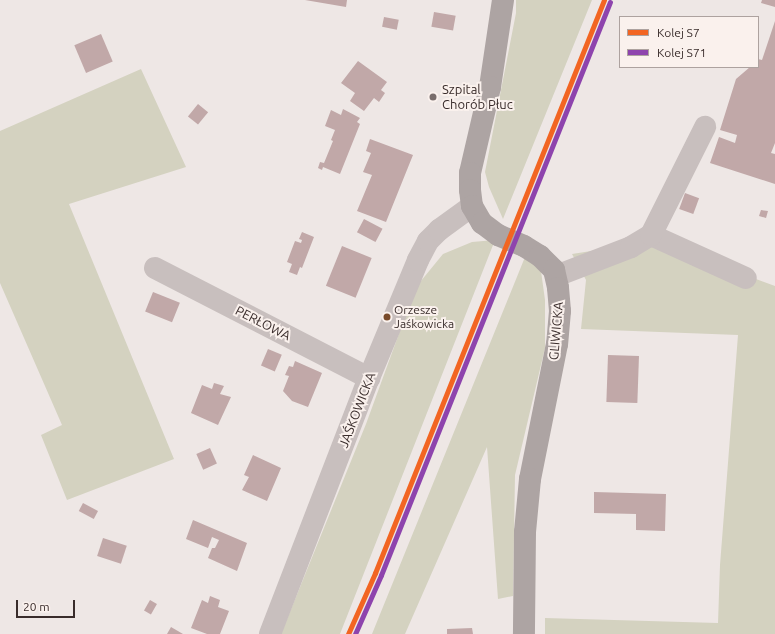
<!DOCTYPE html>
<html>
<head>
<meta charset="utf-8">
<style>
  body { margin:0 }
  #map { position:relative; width:775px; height:634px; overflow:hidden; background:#eee7e5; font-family:Ubuntu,sans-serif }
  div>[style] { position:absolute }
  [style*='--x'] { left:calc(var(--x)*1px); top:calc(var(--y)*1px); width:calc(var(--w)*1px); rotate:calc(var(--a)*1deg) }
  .green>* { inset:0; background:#d4d2c0 }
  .building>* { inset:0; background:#c1a8a8; transform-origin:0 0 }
  .minor>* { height:22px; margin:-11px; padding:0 11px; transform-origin:11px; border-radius:11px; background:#c8bfbe }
  .major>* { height:22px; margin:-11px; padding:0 11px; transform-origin:11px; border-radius:11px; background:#ada4a3 }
  .rail-1>* { height:5px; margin:-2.5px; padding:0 2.5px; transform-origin:2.5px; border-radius:2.5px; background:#f26522 }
  .rail-2>* { height:5px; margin:-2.5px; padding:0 2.5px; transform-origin:2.5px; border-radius:2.5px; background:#8e44ad }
  .dots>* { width:11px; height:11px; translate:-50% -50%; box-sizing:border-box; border:2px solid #faf1ed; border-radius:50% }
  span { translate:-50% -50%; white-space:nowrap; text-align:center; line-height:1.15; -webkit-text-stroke:4px #faf1ed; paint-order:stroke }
  .bus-label { font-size:12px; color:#392c2b }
  .left { translate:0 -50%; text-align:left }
  .poi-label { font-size:13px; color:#392c2b }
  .street-label { font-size:13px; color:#392c2b }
  .legend { position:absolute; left:619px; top:16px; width:140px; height:52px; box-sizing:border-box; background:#faf1ed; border:1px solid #ada29f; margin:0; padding:5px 7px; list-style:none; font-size:12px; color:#392c2b }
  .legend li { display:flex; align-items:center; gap:8px; height:20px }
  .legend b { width:20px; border:1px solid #ada29f }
  .scale { position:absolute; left:16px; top:600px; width:59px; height:18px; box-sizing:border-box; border:2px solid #392c2b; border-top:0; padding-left:5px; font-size:12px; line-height:14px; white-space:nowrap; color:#392c2b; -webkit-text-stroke:3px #faf1ed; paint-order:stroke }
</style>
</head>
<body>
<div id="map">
  <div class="green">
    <i style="clip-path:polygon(516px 0,592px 0,503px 219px,489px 187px,485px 172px,516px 13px)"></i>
    <i style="clip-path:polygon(141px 69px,186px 167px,69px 204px,174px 459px,67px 500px,41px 435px,62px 425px,0 283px,0 131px)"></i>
    <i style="clip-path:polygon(495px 240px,340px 634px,281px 634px,366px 424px,416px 287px,443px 254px,472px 242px)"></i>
    <i style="clip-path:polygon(655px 241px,775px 286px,775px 634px,545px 634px,545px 618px,718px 623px,720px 565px,738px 335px,581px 329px,586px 280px,572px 254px)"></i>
    <i style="clip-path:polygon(525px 257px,541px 271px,545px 300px,545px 348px,515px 475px,513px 596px,498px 599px,487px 447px,405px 634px,372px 634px)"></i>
  </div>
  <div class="building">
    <i style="clip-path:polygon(305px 0,347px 0,346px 7px)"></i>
    <i style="clip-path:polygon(762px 0,775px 0,775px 7px,761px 3px)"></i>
    <i style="left:434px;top:12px;width:22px;height:15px;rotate:10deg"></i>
    <i style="left:384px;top:17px;width:15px;height:10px;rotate:11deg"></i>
    <i style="clip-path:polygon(775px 21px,775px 143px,771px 153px,775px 154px,775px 184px,710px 163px,719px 137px,735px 143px,737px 135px,720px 130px,736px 79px,750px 67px,758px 67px,758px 59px,762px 60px)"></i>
    <i style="left:101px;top:34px;width:30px;height:29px;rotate:67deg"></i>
    <i style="clip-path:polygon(358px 61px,387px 82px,381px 90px,385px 93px,379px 102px,374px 98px,364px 111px,350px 101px,355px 93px,341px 83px)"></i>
    <i style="left:198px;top:104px;width:13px;height:16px;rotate:39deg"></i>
    <i style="clip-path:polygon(343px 109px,360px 118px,357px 122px,360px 124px,340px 174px,323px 167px,322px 170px,318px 168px,320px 162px,324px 163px,333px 141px,331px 140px,335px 130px,325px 126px,331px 110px,341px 115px)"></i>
    <i style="clip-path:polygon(370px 139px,413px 155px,386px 222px,357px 211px,372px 175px,363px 172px,371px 153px,366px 151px)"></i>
    <i style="left:685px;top:193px;width:15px;height:17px;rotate:20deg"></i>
    <i style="clip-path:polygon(761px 210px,768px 211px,766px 218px,759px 216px)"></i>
    <i style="left:364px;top:219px;width:21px;height:15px;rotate:28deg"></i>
    <i style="clip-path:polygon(302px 232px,314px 237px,302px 268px,300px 267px,297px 275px,289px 272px,292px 264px,287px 262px,295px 241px,301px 243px,302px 240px,299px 239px)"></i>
    <i style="left:342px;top:246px;width:32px;height:43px;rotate:22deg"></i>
    <i style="left:153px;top:292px;width:29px;height:21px;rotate:22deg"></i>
    <i style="left:268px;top:349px;width:15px;height:18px;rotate:23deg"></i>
    <i style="left:608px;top:355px;width:31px;height:47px;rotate:2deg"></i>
    <i style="clip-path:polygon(295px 361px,322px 373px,308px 407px,292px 401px,283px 391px,289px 376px,285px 375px,289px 366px,293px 367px)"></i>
    <i style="clip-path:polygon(214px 383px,224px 386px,220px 394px,231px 397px,218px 425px,191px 413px,202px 385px,212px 389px)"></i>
    <i style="left:210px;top:448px;width:17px;height:15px;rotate:66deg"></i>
    <i style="clip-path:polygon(253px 455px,281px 468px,267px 501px,242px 490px,249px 477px,244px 475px)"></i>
    <i style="clip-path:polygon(594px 492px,666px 494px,665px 531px,636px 530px,636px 514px,594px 513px)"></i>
    <i style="left:83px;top:503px;width:17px;height:9px;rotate:28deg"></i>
    <i style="clip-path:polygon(193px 520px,247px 543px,237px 571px,208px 558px,212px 548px,215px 548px,219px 540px,212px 537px,208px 548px,186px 539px)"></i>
    <i style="left:103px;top:538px;width:25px;height:19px;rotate:18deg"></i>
    <i style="clip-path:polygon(210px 596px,220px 600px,218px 607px,229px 611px,220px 634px,207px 634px,191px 628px,202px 600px,208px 603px)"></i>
    <i style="left:150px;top:600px;width:8px;height:12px;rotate:30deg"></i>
    <i style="clip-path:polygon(171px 627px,183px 634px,167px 634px)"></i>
    <i style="clip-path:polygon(472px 628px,473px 634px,447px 634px,447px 629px)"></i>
  </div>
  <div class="minor">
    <i style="--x:651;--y:235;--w:104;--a:24.4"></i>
    <i style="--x:155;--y:268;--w:241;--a:27.2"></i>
    <i style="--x:556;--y:276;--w:80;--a:-21.1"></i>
    <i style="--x:631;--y:247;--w:23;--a:-31"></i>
    <i style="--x:651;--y:235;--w:121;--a:-63.4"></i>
    <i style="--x:270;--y:634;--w:274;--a:-68.9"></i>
    <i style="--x:369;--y:378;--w:128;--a:-67.4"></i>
    <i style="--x:418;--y:260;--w:21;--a:-62"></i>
    <i style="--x:428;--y:241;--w:16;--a:-45"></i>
    <i style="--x:439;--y:230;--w:41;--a:-36"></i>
  </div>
  <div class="major">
    <i style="--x:503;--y:0;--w:88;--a:98.5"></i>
    <i style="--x:490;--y:87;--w:88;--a:103.1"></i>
    <i style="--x:470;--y:173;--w:17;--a:90"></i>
    <i style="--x:470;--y:190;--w:16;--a:83"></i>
    <i style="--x:472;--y:206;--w:20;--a:60"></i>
    <i style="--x:482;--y:223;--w:20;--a:37"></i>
    <i style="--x:498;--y:235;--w:28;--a:23"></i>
    <i style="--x:524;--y:246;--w:19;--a:32"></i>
    <i style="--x:540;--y:256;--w:20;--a:45"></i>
    <i style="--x:554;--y:270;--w:18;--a:77"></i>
    <i style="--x:558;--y:288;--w:23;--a:85"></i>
    <i style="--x:560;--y:311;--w:33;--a:95"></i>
    <i style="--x:557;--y:344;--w:138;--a:101.3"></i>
    <i style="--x:530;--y:479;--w:53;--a:95.4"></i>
    <i style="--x:525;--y:532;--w:102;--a:90.6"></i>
  </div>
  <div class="rail-1">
    <i style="--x:348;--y:634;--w:67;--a:-66.1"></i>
    <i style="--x:375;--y:573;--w:617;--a:-68.22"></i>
  </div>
  <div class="rail-2">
    <i style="--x:355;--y:634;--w:64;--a:-66.2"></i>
    <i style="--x:381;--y:575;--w:617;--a:-68.22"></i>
  </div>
  <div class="dots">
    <i style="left:433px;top:97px;background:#786d6c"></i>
    <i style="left:387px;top:317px;background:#7a4b2a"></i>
  </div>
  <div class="bus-label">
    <span class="left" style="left:394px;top:317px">Orzesze<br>Jaśkowicka</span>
  </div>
  <div class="poi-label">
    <span class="left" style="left:442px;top:97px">Szpital<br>Chorób Płuc</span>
  </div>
  <div class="street-label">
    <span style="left:263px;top:323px;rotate:27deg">PERŁOWA</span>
    <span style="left:556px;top:331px;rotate:-85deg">GLIWICKA</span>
    <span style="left:357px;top:410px;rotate:-69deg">JAŚKOWICKA</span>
  </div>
  <ul class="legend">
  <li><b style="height:5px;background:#f26522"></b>Kolej S7</li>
  <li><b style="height:5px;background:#8e44ad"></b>Kolej S71</li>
  </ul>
  <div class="scale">20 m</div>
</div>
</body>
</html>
